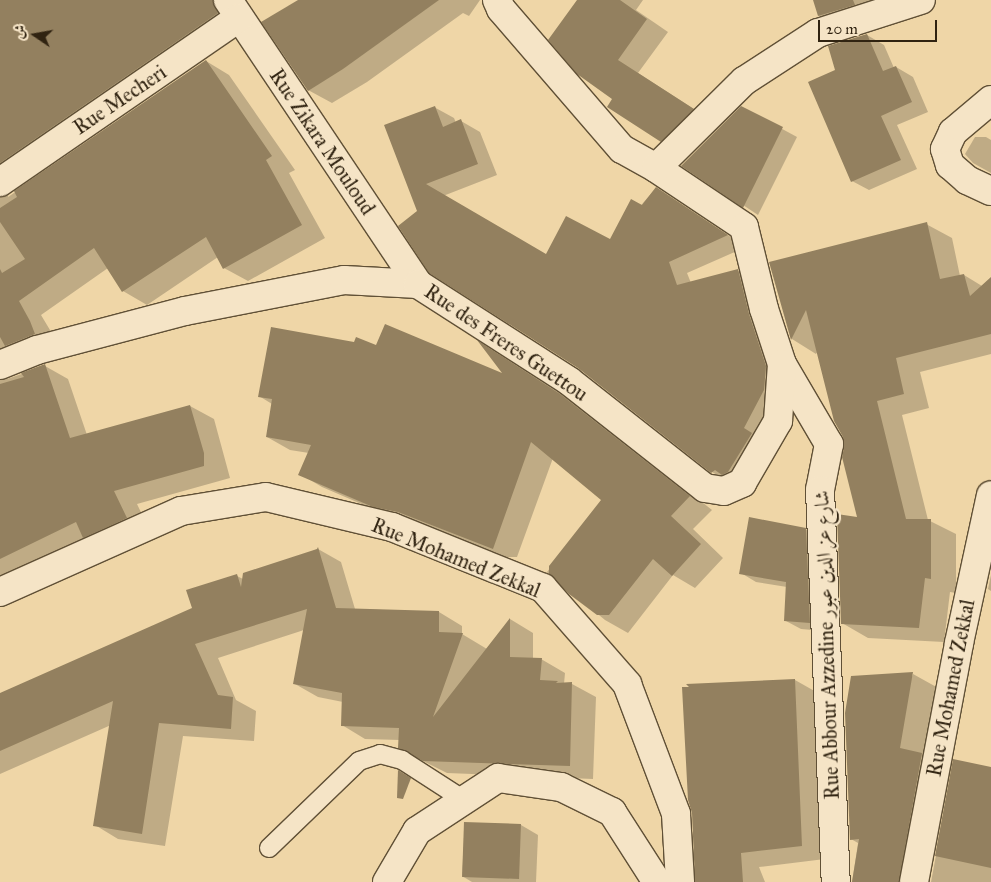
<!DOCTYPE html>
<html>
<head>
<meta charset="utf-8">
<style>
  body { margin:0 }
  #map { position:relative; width:991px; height:882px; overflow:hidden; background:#efd6a7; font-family:"IM FELL Great Primer",Amiri,serif }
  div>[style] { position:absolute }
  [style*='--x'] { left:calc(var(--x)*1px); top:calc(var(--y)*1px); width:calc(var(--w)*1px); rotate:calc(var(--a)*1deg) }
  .shadow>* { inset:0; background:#0003 }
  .building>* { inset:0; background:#93805f; transform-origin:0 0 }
  .roads { filter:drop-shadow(1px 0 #605036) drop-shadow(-1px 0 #605036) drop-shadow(0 1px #605036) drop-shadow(0 -1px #605036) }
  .service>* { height:18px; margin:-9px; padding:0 9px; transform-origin:9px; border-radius:9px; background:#f5e4c6 }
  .minor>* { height:28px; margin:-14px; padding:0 14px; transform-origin:14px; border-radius:14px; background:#f5e4c6 }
  .tertiary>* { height:28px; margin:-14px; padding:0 14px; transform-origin:14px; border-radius:14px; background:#f5e4c6 }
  span { translate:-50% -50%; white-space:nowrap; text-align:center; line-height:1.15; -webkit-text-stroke:4.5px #f5e4c6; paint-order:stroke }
  .street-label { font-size:20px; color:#302311 }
  .north { position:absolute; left:10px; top:10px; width:50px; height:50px; -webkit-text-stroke:4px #f5e4c6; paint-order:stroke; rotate:282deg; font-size:14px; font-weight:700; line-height:20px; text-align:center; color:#302311 }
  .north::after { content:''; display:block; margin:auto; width:18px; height:22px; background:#302311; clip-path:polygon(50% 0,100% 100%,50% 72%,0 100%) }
  .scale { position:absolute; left:818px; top:20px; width:119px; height:22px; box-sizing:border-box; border:2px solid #302311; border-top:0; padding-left:6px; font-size:15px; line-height:18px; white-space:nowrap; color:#302311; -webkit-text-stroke:4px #f5e4c6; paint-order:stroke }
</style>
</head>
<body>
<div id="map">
  <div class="shadow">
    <i style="clip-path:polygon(0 0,234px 0,238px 6px,9px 189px,8px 197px,206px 61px,229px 75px,295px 170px,289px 173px,325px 238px,248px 281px,224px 268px,218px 257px,147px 305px,123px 291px,108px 268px,41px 315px,53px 335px,11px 369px,7px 379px,45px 366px,68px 379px,87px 435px,190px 406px,214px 419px,230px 478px,137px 504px,150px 531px,0 584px)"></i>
    <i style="clip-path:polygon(300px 0,480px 0,469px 16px,463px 13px,367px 82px,332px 103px,308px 90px)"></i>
    <i style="clip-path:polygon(578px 0,643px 0,636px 10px,668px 32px,638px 73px,714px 122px,682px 153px,661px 140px,614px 98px)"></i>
    <i style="clip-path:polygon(814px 0,904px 0,845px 30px,819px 16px)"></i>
    <i style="clip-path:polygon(867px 35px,884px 45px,894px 68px,896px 67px,913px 77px,928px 112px,897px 125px,917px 169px,869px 190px,852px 181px,837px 70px)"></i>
    <i style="clip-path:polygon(434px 107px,454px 118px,456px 123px,461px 121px,480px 132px,497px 175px,443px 196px,546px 255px,610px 241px,656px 188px,746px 247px,687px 273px,691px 283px,738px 271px,758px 282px,785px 378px,732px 483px,712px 472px,578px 367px,418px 212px)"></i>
    <i style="clip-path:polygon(742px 107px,797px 137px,758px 215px,683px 165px)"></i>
    <i style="clip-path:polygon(975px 137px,986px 137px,991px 140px,991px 173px,973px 163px,965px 154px)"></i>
    <i style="clip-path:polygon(926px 224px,952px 238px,960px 276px,964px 275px,982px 286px,991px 278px,991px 354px,920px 372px,929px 408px,902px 415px,928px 520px,956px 534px,956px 593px,950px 592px,944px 642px,868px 638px,842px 623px,859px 519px,844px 436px,818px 351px,816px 354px,792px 339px,770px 263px)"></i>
    <i style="clip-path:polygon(376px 346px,506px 376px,500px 355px,583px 408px,712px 510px,693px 529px,723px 558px,695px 588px,673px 575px,628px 633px,605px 620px,547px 572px,603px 500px,553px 458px,517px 557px,505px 557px,422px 525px,387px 515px,322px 487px,300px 474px,309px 453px,290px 450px,267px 437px,272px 404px,259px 396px)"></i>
    <i style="clip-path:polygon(805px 529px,821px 538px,824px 631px,801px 629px,786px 621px,787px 587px,756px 582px,741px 573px)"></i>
    <i style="clip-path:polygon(318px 549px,341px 562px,355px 609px,439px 612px,462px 626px,462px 634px,487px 649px,510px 619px,533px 633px,533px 659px,541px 659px,565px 673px,564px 684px,572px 684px,596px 697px,593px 779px,447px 773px,423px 761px,400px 740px,365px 739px,342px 725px,343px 702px,318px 697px,295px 684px,304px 630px,218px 658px,236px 700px,256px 711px,254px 741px,183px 736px,165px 846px,118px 839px,95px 825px,111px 725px,0 774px,0 694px,194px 609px,237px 576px,243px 579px)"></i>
    <i style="clip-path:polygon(991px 575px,991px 591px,988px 589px)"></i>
    <i style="clip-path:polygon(913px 674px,940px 689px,928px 882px,852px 882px,858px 843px,851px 839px)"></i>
    <i style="clip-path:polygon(795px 680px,818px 693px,825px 859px,759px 867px,765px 882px,697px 882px,693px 688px)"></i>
    <i style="clip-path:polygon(954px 760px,991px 768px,991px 882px,931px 882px)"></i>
    <i style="clip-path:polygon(465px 823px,521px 825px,538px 835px,536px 882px,472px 882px,462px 876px)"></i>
  </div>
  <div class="building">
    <i style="clip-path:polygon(0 0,213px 0,218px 13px,0 163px)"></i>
    <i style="clip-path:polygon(298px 0,439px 0,343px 69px,308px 91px,261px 22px)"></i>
    <i style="clip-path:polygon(577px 0,620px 0,647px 19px,618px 60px,694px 109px,661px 142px,607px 107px,612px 99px,577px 74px,548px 40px)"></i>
    <i style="clip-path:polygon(813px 0,853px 0,855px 5px,818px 16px)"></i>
    <i style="clip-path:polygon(867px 34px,883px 71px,896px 66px,912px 102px,881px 116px,901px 160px,851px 182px,808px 82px,835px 70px,828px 46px)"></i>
    <i style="clip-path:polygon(206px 60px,272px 156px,266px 160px,302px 225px,223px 269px,206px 237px,122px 292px,94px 248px,19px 301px,30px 321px,35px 334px,5px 346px,0 337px,0 269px,2px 273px,25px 259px,0 222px,0 208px,17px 197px,14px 191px)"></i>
    <i style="clip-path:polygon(435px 106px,443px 127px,461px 119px,478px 164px,426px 184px,546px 254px,566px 216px,610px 239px,631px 199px,642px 205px,656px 187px,728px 235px,669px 262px,677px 285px,738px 269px,749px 314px,766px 366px,764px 390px,744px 428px,752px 433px,728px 472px,722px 475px,715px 470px,711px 473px,578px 368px,429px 273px,398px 226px,417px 211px,384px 125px)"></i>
    <i style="clip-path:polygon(741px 106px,783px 127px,743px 208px,681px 166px)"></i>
    <i style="clip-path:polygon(927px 222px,940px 279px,964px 274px,970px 296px,991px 277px,991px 334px,896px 358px,904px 394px,877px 401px,906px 519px,931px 519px,931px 579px,925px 578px,919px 628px,841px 624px,837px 514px,857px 517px,842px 457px,844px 447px,843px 437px,834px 421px,806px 310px,791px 340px,769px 262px)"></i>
    <i style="clip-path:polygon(385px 324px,502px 373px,477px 340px,560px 394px,690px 496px,671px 516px,701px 544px,672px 576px,653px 559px,609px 615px,597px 615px,569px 594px,549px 574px,549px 566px,601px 500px,531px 442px,493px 549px,398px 512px,373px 507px,298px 475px,311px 445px,266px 437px,272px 399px,258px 397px,271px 327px,354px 342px,356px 337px,376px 345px)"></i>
    <i style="clip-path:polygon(45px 364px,70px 438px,190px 405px,204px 453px,204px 466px,114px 491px,127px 518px,112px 525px,83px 538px,76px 522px,0 559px,0 384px,24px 377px,21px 373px)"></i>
    <i style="clip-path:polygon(749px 517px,806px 528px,810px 623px,784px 621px,786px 582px,739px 574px)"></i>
    <i style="clip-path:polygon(318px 547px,336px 608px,439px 611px,439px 632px,463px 633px,433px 717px,510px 618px,510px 657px,542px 658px,540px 680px,558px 681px,556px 683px,572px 682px,570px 766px,423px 761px,398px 748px,399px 728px,341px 726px,342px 693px,293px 684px,307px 609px,195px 644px,218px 695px,233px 697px,231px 729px,159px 723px,142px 834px,93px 826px,113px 701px,0 751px,0 693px,192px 608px,186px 590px,237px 574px,241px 587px,243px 573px,317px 549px)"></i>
    <i style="clip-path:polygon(913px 672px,900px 748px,922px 753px,899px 882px,852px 882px,859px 839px,850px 840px,845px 713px,851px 676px)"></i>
    <i style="clip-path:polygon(795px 679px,802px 846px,741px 853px,743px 882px,695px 882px,692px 813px,688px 800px,682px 687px,689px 687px,686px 684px)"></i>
    <i style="clip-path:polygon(953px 759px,991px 767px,991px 868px,935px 856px)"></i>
    <i style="clip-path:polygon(398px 770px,411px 778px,403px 799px,397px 798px)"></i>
    <i style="left:464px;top:822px;width:57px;height:55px;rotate:2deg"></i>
  </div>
  <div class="roads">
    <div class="service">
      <i style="--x:269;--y:848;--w:125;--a:-44"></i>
      <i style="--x:359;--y:761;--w:22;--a:-18"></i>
      <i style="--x:380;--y:754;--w:23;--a:15"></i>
      <i style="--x:402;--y:760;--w:74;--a:32.8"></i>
    </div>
    <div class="minor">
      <i style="--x:228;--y:0;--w:342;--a:56.2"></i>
      <i style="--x:497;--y:0;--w:10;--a:66"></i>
      <i style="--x:501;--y:9;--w:185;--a:49.2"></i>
      <i style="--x:622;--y:149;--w:39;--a:29"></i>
      <i style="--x:656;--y:168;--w:106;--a:33.8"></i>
      <i style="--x:744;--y:227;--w:84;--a:76.3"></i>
      <i style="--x:764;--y:309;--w:58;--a:71.9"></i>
      <i style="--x:782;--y:364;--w:93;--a:59.6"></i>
      <i style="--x:829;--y:444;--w:47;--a:101.1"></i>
      <i style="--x:820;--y:490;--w:392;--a:87.7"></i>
      <i style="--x:991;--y:100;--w:50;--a:139.9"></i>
      <i style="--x:953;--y:132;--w:19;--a:115"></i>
      <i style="--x:945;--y:149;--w:17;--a:73"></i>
      <i style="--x:950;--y:165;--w:23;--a:41"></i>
      <i style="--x:967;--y:180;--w:26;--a:25"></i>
      <i style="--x:656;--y:168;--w:124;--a:-44.7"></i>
      <i style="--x:744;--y:81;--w:88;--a:-33"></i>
      <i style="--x:818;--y:33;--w:108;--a:-17.8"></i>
      <i style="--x:0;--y:182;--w:290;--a:-34.5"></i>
      <i style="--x:0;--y:365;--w:40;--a:-22"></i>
      <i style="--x:37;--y:350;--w:153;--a:-14.8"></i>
      <i style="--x:185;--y:311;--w:162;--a:-11"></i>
      <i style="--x:344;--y:280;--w:74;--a:3.1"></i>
      <i style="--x:418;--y:284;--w:179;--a:32.7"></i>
      <i style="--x:569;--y:381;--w:173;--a:38.2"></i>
      <i style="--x:705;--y:488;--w:19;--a:9"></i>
      <i style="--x:724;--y:491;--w:20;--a:-24"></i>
      <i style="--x:742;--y:483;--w:72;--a:-59.9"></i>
      <i style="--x:778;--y:421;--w:57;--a:-86"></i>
    </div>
    <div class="tertiary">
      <i style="--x:0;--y:592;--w:198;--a:-24.1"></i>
      <i style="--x:181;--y:511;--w:86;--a:-9.4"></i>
      <i style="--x:266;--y:497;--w:130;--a:13.4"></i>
      <i style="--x:392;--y:527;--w:163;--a:22"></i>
      <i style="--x:543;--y:588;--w:128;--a:48.8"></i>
      <i style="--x:627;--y:684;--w:139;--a:69.3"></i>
      <i style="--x:676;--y:814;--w:68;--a:86.6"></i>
      <i style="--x:387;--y:882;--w:59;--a:-59.5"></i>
      <i style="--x:417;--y:831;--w:97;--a:-33.2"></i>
      <i style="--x:498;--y:778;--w:64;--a:8.1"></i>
      <i style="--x:561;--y:787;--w:57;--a:26.1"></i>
      <i style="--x:612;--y:812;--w:83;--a:57.3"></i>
      <i style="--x:914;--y:882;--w:243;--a:-79.3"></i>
      <i style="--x:959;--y:643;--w:151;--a:-77.8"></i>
    </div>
  </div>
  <div class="street-label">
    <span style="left:120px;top:100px;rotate:-34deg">Rue Mecheri</span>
    <span style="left:322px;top:142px;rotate:56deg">Rue Zikara Mouloud</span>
    <span style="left:506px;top:343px;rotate:34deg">Rue des Freres Guettou</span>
    <span style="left:456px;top:558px;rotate:22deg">Rue Mohamed Zekkal</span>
    <span style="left:827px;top:645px;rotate:-92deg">Rue Abbour Azzedine شارع عز الدين عبور</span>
    <span style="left:951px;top:688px;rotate:-79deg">Rue Mohamed Zekkal</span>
  </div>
  <div class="north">ش</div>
  <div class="scale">20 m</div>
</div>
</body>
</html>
